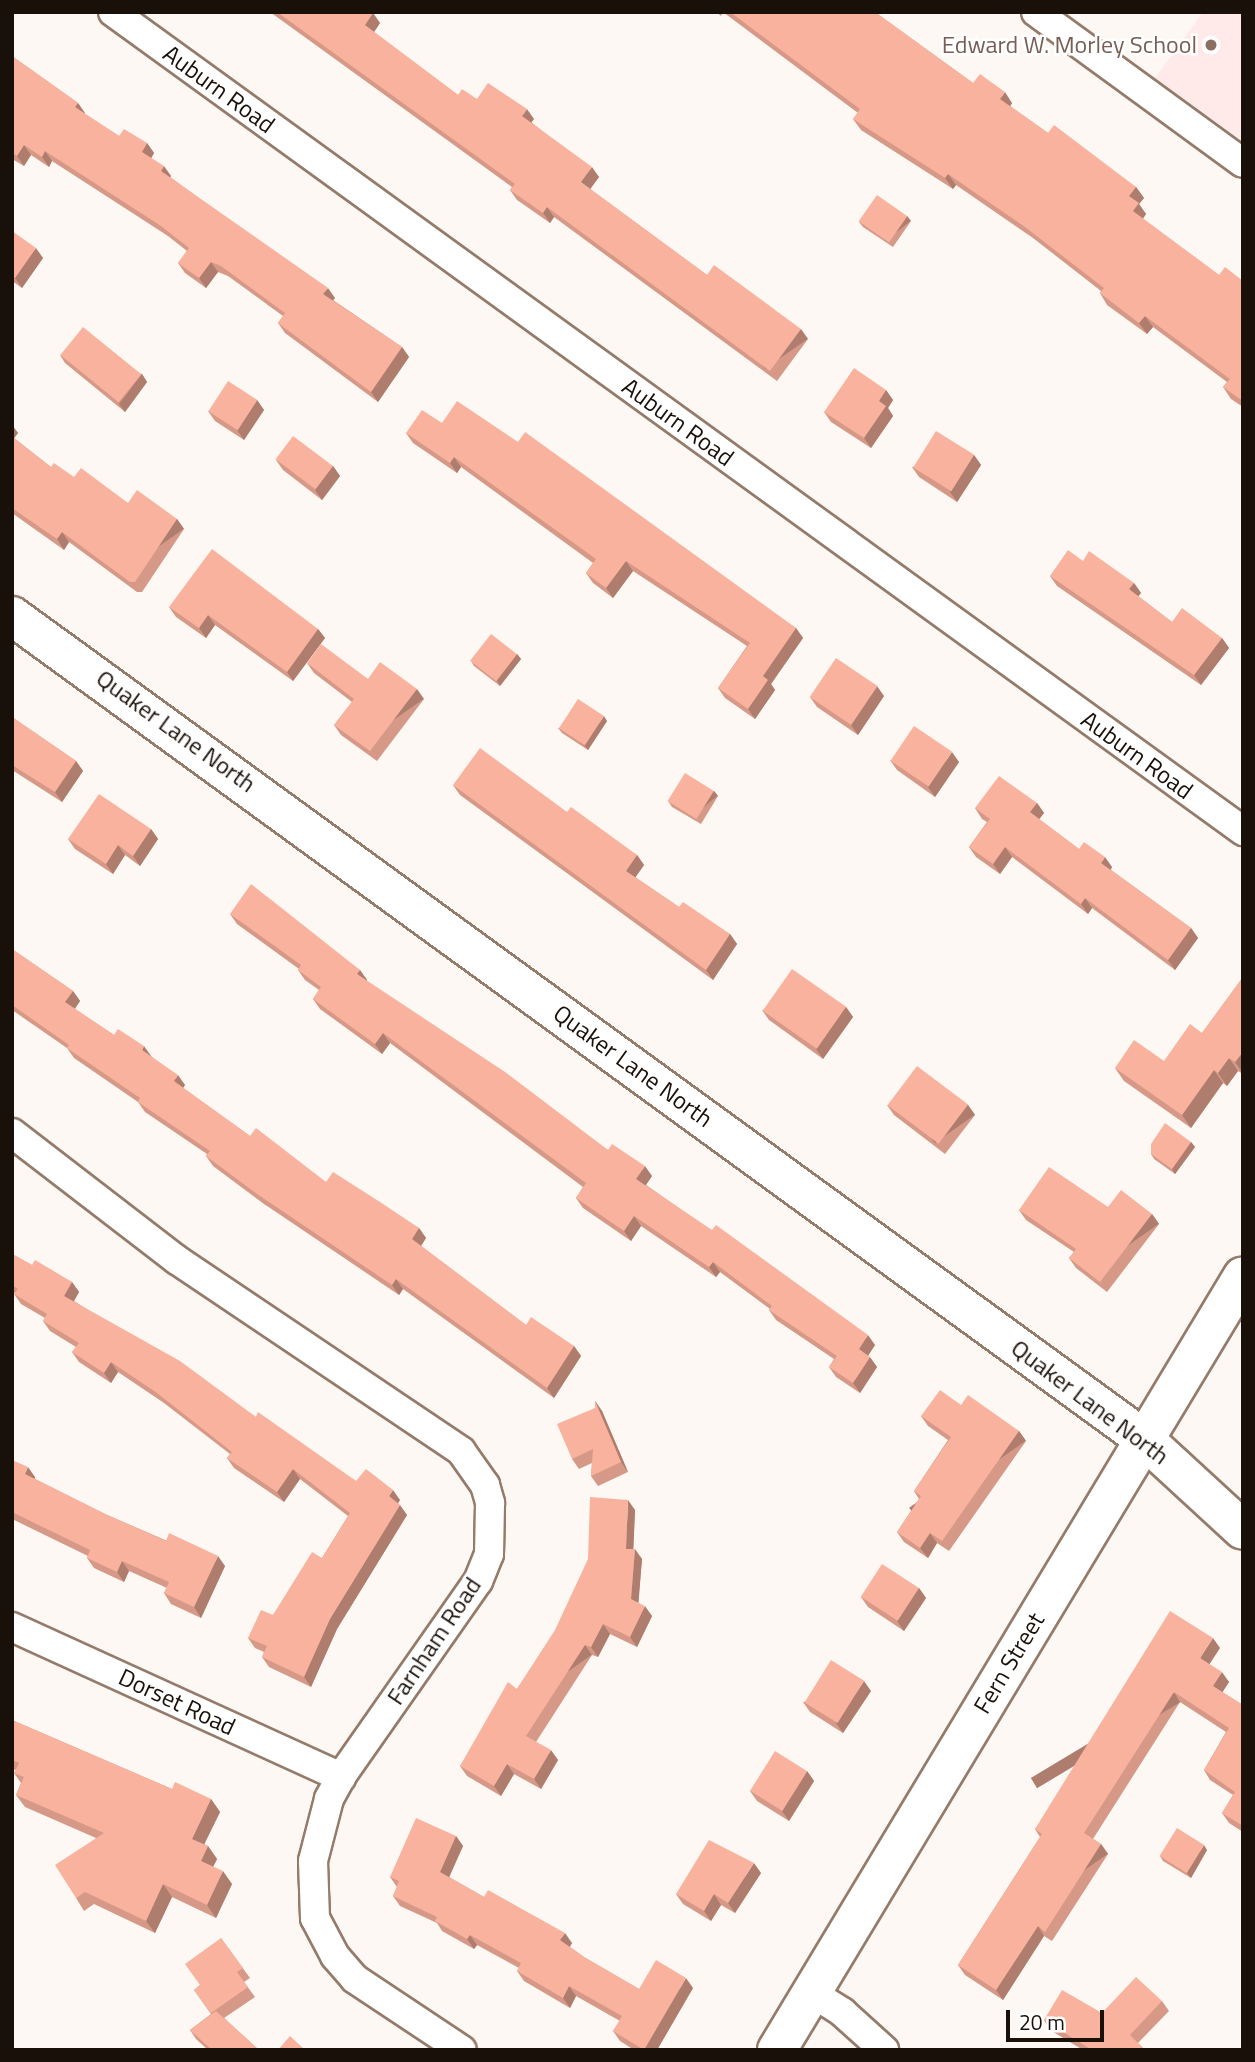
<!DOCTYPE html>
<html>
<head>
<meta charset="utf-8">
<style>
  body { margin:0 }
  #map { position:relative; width:1255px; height:2062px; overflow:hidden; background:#fdf8f4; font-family:"Titillium Web",sans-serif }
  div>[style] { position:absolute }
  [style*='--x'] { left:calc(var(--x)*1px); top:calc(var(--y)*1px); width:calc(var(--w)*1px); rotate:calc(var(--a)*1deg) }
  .education>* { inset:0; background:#ffe9e9 }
  .roads { filter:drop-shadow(2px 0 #947b6a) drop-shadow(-2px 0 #947b6a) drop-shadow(0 2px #947b6a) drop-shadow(0 -2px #947b6a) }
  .street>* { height:28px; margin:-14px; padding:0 14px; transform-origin:14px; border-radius:14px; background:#fff }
  .secondary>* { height:38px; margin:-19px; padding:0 19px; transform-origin:19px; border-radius:19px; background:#fff }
  .wall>* { inset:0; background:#d69987 }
  .shaded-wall>* { inset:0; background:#ae7d6e; transform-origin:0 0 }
  .building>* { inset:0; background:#f9b29d; transform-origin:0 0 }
  .dots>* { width:19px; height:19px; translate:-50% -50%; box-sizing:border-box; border:4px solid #fff; border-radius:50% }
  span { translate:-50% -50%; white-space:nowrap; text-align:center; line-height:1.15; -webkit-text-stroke:5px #fff; paint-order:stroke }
  .education-label { font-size:24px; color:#785e54 }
  .right { translate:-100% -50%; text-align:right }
  .street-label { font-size:24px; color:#1a100a }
  .frame { position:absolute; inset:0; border:14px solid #1a100a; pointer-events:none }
  .scale { position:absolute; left:1006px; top:2010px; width:98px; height:32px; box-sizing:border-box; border:4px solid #1a100a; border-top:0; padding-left:9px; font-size:21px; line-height:24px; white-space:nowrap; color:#1a100a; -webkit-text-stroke:5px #fff; paint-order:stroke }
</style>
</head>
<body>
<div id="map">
  <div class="education">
    <i style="clip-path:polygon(1203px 12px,1243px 12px,1243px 141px,1155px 78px)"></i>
  </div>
  <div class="roads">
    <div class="street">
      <i style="--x:113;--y:12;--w:1396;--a:35.93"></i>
      <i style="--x:1036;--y:12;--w:256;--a:36.1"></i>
      <i style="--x:12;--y:1133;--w:208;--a:37.6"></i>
      <i style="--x:177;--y:1260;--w:342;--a:33.9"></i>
      <i style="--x:461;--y:1451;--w:42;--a:54.8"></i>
      <i style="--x:485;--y:1485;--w:19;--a:74"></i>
      <i style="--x:490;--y:1503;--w:51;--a:91.1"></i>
      <i style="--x:489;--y:1554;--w:29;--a:112"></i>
      <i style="--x:478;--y:1581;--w:239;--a:125"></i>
      <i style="--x:341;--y:1777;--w:25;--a:119"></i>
      <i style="--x:329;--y:1799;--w:64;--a:104.5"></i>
      <i style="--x:313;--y:1861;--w:57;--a:88"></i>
      <i style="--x:315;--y:1918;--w:43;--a:62.2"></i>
      <i style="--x:335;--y:1956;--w:30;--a:49"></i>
      <i style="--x:355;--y:1979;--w:128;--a:33.6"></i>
      <i style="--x:12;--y:1627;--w:362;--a:24.5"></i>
      <i style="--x:812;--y:1993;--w:36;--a:32"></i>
      <i style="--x:842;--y:2012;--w:57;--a:42.1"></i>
    </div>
    <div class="secondary">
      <i style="--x:12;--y:616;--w:1400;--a:36.02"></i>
      <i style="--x:1144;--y:1439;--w:134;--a:42.6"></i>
      <i style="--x:777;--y:2050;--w:903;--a:-58.95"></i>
    </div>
  </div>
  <div class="wall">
    <i style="clip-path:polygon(270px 12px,372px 12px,380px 23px,374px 32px,458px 95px,477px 99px,534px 119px,531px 122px,599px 177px,590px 189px,707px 275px,808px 339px,777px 381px,554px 217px,550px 223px,517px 200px,510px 190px,512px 187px)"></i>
    <i style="clip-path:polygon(716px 12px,875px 12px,973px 83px,1012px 103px,1010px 106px,1048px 133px,1136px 187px,1144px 198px,1139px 204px,1146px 214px,1143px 219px,1219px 275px,1243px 281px,1243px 407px,1231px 399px,1223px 387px,1227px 382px,1153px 327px,1147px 334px,1107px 305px,1100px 293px,1101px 291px,1033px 238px,956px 185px,953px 189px,861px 130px,853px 119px,858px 113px,723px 12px,721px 16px)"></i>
    <i style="clip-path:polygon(12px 56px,78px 103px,85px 114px,119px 136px,147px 143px,154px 153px,151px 158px,171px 176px,170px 177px,335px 298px,333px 300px,402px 347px,409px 357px,378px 402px,285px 333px,278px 323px,283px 316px,228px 276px,218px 272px,206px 288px,185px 273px,178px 263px,187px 251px,168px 236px,52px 161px,49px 167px,31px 155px,24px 166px,12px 159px)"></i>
    <i style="clip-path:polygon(907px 216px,911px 221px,893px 247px,863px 227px,859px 222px)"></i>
    <i style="clip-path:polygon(12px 231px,43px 258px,22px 288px,12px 281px)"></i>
    <i style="clip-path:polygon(60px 355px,142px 374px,147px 382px,125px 412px,65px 363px)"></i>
    <i style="clip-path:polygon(886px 390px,893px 400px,888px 408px,893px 416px,871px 448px,831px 422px,824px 412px)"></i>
    <i style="clip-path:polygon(257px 400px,264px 410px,244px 440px,215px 421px,208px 411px)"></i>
    <i style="clip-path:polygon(442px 423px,796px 628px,803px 638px,771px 684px,775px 690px,755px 719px,725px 698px,718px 688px,747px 646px,633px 571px,613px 598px,593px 583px,586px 573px,593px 563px,461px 467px,457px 473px,413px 443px,406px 433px)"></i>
    <i style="clip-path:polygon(12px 425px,18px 433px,14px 438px,51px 467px,128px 503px,177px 519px,184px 529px,142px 592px,137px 592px,69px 542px,64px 550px,12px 513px)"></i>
    <i style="clip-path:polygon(974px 455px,981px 465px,957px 502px,919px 477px,912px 467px)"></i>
    <i style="clip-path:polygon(276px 460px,333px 466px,340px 476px,322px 500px,283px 470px)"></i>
    <i style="clip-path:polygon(1083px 561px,1134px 583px,1141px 593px,1138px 596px,1172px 622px,1222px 638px,1229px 648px,1201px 685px,1057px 586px,1050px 576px)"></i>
    <i style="clip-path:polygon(169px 607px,318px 629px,325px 638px,293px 681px,215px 625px,206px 638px,176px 617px)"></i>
    <i style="clip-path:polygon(517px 654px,521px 659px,500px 686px,474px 666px,471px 661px)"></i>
    <i style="clip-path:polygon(307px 663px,368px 679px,424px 699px,377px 761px,341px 735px,334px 725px,352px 702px,314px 673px)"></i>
    <i style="clip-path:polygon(884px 696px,858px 735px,817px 707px,810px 697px)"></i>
    <i style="clip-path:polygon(12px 717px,76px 761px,83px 771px,62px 802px,12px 770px)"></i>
    <i style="clip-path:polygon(607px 721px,588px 750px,562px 733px,558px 728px)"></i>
    <i style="clip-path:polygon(890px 760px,959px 762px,935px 797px,897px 770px)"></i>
    <i style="clip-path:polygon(453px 785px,567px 812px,637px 855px,644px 865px,635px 877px,679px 907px,730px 934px,737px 944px,713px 980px,460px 795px)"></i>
    <i style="clip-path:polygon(714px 791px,718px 796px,701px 824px,672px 807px,668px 801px)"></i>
    <i style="clip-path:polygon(1037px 803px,1044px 813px,1039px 819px,1079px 849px,1112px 867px,1111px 870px,1191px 928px,1198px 938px,1175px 970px,1092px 908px,1088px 914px,1012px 857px,1000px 874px,976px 857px,969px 847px,987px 822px,982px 819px,975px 808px)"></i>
    <i style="clip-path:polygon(151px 829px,158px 839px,140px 866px,125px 855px,113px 874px,75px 849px,68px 839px)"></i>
    <i style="clip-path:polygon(230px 914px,360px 970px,367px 980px,366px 981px,608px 1150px,652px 1176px,646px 1185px,875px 1345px,868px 1355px,877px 1367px,860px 1393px,836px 1377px,829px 1367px,834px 1359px,776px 1320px,769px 1310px,770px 1309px,720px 1272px,716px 1277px,641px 1226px,631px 1241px,583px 1208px,576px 1198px,583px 1187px,390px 1043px,382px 1054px,320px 1009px,313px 999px,319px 990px,305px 980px,298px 970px,299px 969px,237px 924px)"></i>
    <i style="clip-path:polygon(12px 949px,73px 991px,80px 1001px,75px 1009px,114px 1035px,151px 1056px,185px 1085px,183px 1088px,250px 1136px,326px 1182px,419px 1228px,426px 1238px,421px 1246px,526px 1325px,574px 1346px,581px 1356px,554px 1398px,403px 1289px,399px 1295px,264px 1204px,213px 1166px,206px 1156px,207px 1154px,145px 1112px,138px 1102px,74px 1058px,67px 1048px,12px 1010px)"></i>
    <i style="clip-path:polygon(1243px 977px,1243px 1074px,1238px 1071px,1227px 1086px,1223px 1083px,1191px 1128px,1124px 1081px,1115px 1068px,1164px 1061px,1202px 1033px)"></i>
    <i style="clip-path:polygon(846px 1007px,853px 1017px,823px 1059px,769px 1020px,762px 1010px)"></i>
    <i style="clip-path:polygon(887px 1105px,968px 1105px,975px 1115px,945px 1154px,894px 1115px)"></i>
    <i style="clip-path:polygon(1191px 1142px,1195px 1147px,1175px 1174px,1154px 1159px,1151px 1154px)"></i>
    <i style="clip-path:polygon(1108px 1207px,1152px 1214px,1159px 1224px,1107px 1292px,1076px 1268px,1069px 1258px,1074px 1252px,1026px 1220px,1019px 1210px)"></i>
    <i style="clip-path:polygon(12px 1254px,32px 1265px,72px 1282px,79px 1292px,74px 1301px,356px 1481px,400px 1500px,398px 1503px,407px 1515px,337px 1629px,311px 1687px,269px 1667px,262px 1657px,264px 1652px,255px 1648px,248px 1638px,273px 1615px,322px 1558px,348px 1516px,300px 1479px,284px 1502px,234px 1468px,227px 1458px,230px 1454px,164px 1403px,118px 1372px,111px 1383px,79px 1362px,72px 1352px,76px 1347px,50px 1331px,43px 1321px,45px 1318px,21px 1304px,14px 1294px,15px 1293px,12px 1291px)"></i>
    <i style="clip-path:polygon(595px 1401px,602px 1411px,628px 1472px,598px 1486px,591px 1476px,592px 1463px,579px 1469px,572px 1459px,595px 1408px)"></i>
    <i style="clip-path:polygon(961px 1405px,1019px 1431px,1026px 1441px,949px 1551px,937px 1543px,928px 1558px,904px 1542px,897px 1532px,919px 1499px,914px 1491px,948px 1440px,928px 1426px,921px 1416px)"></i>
    <i style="clip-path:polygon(12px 1460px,35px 1477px,35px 1479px,105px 1514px,225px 1566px,201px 1618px,171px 1604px,164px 1593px,167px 1588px,129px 1571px,124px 1582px,94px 1568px,87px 1558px,88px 1556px,12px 1519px)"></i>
    <i style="clip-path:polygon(635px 1510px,633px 1549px,642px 1559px,638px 1603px,652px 1616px,637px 1647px,610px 1634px,598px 1657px,592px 1655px,536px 1742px,558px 1760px,541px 1789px,514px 1774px,501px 1796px,467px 1776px,460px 1766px,517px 1689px)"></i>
    <i style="clip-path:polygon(919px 1588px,926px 1598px,904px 1631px,868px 1607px,861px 1597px)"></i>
    <i style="clip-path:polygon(1220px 1648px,1209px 1664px,1229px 1682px,1222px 1692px,1243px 1705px,1243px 1832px,1229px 1823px,1222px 1813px,1233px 1795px,1210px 1780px,1204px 1770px,1226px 1732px,1180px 1702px,1093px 1839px,1101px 1844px,1108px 1854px,1052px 1941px,1044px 1936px,1003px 2000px,965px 1975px,958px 1965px,1040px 1837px,1035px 1829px)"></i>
    <i style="clip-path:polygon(871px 1691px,843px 1733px,810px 1712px,803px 1702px)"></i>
    <i style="clip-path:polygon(12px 1720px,172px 1789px,211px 1799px,220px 1812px,204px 1844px,208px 1846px,217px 1859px,213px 1867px,232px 1884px,216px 1918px,172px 1897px,155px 1933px,94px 1904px,84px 1911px,76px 1898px,96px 1838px,25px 1807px,16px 1795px,21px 1783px,14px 1773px,16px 1770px,12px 1769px)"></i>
    <i style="clip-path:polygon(807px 1771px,814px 1781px,789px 1821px,757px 1801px,750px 1791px)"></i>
    <i style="clip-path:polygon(456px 1836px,463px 1846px,449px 1877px,484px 1897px,572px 1943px,570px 1947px,584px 1957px,639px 1989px,693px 1988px,657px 2050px,634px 2050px,620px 2041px,613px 2031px,620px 2021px,576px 1996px,570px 2008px,524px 1981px,517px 1971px,519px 1968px,477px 1945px,474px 1949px,442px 1931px,437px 1923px,400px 1906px,393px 1896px,397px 1887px,390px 1877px)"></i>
    <i style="clip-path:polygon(1207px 1850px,1191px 1878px,1163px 1861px,1160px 1856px)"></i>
    <i style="clip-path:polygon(761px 1873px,735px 1913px,721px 1905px,711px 1921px,683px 1904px,676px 1894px)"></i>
    <i style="clip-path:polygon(221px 1938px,250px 1978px,244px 1982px,255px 1997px,224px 2018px,259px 2050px,208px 2050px,196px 2039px,190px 2030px,211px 2014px,194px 1990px,200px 1985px)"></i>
    <i style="clip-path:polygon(1162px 2001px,1169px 2011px,1138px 2043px,1145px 2050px,1083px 2050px,1050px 2030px,1044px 2020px,1102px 2013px)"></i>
  </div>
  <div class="shaded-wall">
    <i style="clip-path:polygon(373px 13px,380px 23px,372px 35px,365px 25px)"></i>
    <i style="clip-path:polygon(1005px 92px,1012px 103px,1008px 110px,1000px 99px)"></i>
    <i style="clip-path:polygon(78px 103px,85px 113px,82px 117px,75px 107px)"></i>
    <i style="clip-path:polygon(527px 109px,534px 119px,529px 126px,522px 116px)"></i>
    <i style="clip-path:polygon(147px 143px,154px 153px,149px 162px,142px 152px)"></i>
    <i style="clip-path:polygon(24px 145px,31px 155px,24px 166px,17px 156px)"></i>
    <i style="clip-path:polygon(45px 151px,52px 161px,49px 167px,42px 157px)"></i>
    <i style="clip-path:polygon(164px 166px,171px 176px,168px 181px,161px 171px)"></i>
    <i style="clip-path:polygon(592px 167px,599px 177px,588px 192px,581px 182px)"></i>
    <i style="clip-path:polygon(948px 174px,956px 185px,953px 189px,945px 178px)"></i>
    <i style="clip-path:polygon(1136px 187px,1144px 198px,1139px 204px,1146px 214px,1140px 222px,1133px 211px,1129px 196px)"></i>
    <i style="clip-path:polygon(547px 207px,554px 217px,550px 223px,543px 213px)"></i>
    <i style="left:907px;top:216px;width:6px;height:32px;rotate:51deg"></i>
    <i style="clip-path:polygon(36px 248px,43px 258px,22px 288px,15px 278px)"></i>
    <i style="clip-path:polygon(211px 262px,218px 272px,206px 288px,199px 278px)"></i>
    <i style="clip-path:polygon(328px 288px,335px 298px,330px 304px,323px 294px)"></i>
    <i style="clip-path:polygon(1145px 316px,1153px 327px,1147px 334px,1139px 323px)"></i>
    <i style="left:801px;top:329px;width:12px;height:52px;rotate:55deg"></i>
    <i style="clip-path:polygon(402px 347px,409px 357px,378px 402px,371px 392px)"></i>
    <i style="clip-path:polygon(142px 374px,147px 382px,125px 412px,119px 404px)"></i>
    <i style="clip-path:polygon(886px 390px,893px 400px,888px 408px,893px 416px,871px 448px,864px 438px,879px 401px)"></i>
    <i style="clip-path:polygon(257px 400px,264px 410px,244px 440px,237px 430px)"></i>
    <i style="clip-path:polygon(12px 425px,18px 433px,12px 441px)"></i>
    <i style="clip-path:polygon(974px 455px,981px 465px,957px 502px,950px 492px)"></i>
    <i style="clip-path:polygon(454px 457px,461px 467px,457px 473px,450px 463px)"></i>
    <i style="clip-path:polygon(333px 466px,340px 476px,322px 500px,315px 490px)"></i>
    <i style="left:177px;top:519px;width:12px;height:76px;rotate:55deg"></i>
    <i style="clip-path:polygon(62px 532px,69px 542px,64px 550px,57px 539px)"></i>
    <i style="clip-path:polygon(626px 561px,633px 571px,613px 598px,606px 588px)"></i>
    <i style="clip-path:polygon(1134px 583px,1141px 593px,1136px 599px,1129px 589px)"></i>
    <i style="clip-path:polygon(208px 615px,215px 625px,206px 638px,199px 628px)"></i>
    <i style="clip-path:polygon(796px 628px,803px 638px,771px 684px,775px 690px,755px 719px,748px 709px,763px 676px)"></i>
    <i style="clip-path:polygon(318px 629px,325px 638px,293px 681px,287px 672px)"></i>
    <i style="clip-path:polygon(1222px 638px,1229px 648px,1201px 685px,1194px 675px)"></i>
    <i style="clip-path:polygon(517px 654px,521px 659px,500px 686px,497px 681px)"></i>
    <i style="clip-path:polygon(877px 686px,884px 696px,858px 735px,851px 725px)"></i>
    <i style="left:417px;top:689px;width:12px;height:78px;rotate:55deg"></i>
    <i style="clip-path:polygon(604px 716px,607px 721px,588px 750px,584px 745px)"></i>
    <i style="clip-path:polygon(952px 752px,959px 762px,935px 797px,928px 787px)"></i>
    <i style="clip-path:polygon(76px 761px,83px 771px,62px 802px,55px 792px)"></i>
    <i style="left:714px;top:791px;width:6px;height:33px;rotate:51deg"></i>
    <i style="clip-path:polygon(1037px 803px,1044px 813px,1037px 822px,1030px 812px)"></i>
    <i style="clip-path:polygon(151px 829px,158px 839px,140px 866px,133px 856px)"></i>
    <i style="clip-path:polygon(118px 845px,125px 855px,113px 874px,106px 864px)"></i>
    <i style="clip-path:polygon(1005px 847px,1012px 857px,1000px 874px,993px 864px)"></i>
    <i style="clip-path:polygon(637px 855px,644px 865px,633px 881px,626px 871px)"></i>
    <i style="clip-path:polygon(1105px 857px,1112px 867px,1108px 873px,1101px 863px)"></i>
    <i style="clip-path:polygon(1085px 898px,1092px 908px,1088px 914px,1081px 904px)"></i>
    <i style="clip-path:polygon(1191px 928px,1198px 938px,1175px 970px,1168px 960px)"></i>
    <i style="clip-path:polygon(730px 934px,737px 944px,713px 980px,706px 970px)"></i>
    <i style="clip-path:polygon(360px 970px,367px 980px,364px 984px,357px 974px)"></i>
    <i style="clip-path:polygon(73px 991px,80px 1001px,72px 1012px,65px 1002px)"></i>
    <i style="clip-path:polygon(846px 1007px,853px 1017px,823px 1059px,816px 1049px)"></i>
    <i style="clip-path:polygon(383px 1033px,390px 1043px,382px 1054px,375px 1044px)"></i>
    <i style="clip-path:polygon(144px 1046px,151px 1056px,149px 1060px,142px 1050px)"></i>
    <i style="clip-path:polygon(1243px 1052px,1243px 1073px,1235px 1062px)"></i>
    <i style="clip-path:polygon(1229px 1058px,1238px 1071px,1227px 1086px,1218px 1073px)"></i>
    <i style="clip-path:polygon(1214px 1070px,1223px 1083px,1191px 1128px,1182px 1115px)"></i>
    <i style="clip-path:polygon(178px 1075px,185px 1085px,181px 1091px,174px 1081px)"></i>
    <i style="left:968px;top:1105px;width:12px;height:49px;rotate:55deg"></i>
    <i style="clip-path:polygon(1191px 1142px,1195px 1147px,1175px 1174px,1172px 1169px)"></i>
    <i style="clip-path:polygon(645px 1166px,652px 1176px,643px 1189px,636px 1179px)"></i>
    <i style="left:1152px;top:1214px;width:12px;height:86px;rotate:55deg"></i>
    <i style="clip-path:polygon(634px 1216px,641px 1226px,631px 1241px,624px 1231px)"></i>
    <i style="clip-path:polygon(419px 1228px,426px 1238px,419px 1249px,412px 1239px)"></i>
    <i style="clip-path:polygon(713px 1262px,720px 1272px,716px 1277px,709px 1267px)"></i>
    <i style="clip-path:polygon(396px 1279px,403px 1289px,399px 1295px,392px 1285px)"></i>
    <i style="clip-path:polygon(72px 1282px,79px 1292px,71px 1306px,64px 1296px)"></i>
    <i style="clip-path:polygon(868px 1335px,875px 1345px,866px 1359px,859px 1349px)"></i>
    <i style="clip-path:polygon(574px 1346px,581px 1356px,554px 1398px,547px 1388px)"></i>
    <i style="clip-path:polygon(870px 1357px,877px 1367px,860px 1393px,853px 1383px)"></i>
    <i style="clip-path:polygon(111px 1362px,118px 1372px,111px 1383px,104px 1373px)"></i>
    <i style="clip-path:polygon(595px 1401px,602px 1411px,628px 1472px,621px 1462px)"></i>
    <i style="left:1019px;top:1431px;width:12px;height:134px;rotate:55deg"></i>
    <i style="clip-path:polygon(28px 1467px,35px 1477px,32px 1484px,25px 1474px)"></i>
    <i style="clip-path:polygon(293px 1469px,300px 1479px,284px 1502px,277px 1492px)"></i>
    <i style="clip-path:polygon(393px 1490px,400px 1500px,396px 1506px,389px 1496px)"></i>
    <i style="clip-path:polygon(628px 1500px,635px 1510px,633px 1559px,626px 1549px)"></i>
    <i style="clip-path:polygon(400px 1505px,407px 1515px,337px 1629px,311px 1687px,304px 1677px,330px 1619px)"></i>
    <i style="clip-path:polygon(930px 1533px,937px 1543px,928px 1558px,920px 1548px)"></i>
    <i style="clip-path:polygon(635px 1549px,642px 1559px,638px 1609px,631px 1599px)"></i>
    <i style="clip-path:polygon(218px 1556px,225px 1566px,201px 1618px,194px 1607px)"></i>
    <i style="clip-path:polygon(122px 1561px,129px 1571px,124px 1582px,117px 1572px)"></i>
    <i style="clip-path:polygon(919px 1588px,926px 1598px,904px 1631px,897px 1621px)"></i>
    <i style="clip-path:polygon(645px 1606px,652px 1616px,637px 1647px,630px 1637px)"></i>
    <i style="clip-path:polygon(603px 1624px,610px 1634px,598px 1657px,591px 1647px)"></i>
    <i style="clip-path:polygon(1213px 1638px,1220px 1648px,1207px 1668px,1200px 1658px)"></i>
    <i style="left:585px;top:1645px;width:12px;height:108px;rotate:55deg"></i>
    <i style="clip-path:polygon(1222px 1672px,1229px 1682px,1220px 1696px,1213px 1686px)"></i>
    <i style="clip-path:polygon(864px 1681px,871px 1691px,843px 1733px,836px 1723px)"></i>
    <i style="left:1174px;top:1692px;width:12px;height:167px;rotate:59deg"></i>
    <i style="clip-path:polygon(551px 1750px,558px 1760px,541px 1789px,534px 1779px)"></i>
    <i style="clip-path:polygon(507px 1764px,514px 1774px,501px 1796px,494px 1786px)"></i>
    <i style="clip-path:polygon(807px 1771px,814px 1781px,789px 1821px,782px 1811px)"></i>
    <i style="clip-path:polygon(211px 1799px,220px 1812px,201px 1851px,192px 1839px)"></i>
    <i style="clip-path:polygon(456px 1836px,463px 1846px,447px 1882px,440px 1872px)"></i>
    <i style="left:1101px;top:1844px;width:12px;height:104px;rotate:55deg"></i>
    <i style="clip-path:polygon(1204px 1845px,1207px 1850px,1191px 1878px,1187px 1873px)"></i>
    <i style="clip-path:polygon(208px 1846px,217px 1859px,210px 1873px,201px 1861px)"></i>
    <i style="clip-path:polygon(754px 1863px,761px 1873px,735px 1913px,728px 1903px)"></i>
    <i style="clip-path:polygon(223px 1871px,232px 1884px,216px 1918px,207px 1905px)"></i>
    <i style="clip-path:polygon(163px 1884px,172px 1897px,155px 1933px,146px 1921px)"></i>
    <i style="clip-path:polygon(714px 1894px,721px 1905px,711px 1921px,704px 1911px)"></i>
    <i style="clip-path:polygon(1038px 1926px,1044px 1936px,1003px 2000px,996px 1990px)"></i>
    <i style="clip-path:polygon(565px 1933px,572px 1943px,567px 1950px,560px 1940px)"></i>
    <i style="clip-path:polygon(470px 1935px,477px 1945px,474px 1949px,467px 1939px)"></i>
    <i style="clip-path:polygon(686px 1978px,693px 1988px,657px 2050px,644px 2050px)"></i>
    <i style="clip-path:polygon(569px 1986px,576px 1996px,570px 2008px,563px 1998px)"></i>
  </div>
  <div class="building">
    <i style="clip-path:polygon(277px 12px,372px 12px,373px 13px,365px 25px,458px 95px,462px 89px,477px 99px,488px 83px,527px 109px,522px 116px,592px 167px,581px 182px,707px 275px,714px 265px,801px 329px,770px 371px,547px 207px,543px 213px,510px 190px,515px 184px)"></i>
    <i style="clip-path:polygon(730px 12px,875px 12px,973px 83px,980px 74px,1005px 92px,1000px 99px,1048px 133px,1054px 125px,1136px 187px,1129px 196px,1139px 203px,1133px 211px,1219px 275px,1225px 267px,1243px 281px,1243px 401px,1223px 387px,1230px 379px,1145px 316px,1139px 323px,1100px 293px,1104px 288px,1025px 227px,948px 174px,945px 178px,853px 119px,860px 109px)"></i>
    <i style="clip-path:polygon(12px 56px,78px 103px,75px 107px,119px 136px,124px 129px,147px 143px,142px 152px,164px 166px,161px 171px,328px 288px,323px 294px,402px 347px,371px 392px,278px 323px,285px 313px,221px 266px,211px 262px,199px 278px,178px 263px,189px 248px,161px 226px,45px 151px,42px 157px,24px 145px,17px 156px,12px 153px)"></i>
    <i style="left:877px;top:195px;width:37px;height:32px;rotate:35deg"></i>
    <i style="clip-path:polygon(12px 231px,36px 248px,15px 278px,12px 276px)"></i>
    <i style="left:83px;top:327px;width:75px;height:36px;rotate:39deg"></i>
    <i style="clip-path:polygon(854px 368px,886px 390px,879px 401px,886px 406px,864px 438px,824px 412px)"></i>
    <i style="left:228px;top:381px;width:35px;height:36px;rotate:33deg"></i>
    <i style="clip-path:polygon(457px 401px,518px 442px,525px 432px,796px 628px,763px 676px,768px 680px,748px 709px,718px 688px,750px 643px,626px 561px,606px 588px,586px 573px,596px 559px,454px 457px,450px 463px,406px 433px,422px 410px,442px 423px)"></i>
    <i style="left:936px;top:431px;width:45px;height:43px;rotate:32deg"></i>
    <i style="left:293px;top:436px;width:50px;height:29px;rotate:37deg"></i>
    <i style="clip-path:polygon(12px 437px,51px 467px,54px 463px,74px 477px,81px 468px,128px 503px,137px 490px,177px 519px,135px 582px,130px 582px,62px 532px,57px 539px,12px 508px)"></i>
    <i style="clip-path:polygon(212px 549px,318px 629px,287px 672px,208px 615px,199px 628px,169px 607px)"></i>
    <i style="clip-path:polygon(1068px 550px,1083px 561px,1089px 551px,1134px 583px,1129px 589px,1172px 622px,1182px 608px,1222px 638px,1194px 675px,1050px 576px)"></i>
    <i style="left:491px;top:634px;width:33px;height:34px;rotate:38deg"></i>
    <i style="clip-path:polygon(321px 644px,368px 679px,380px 662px,417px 689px,370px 751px,334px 725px,354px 699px,307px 663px)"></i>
    <i style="left:836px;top:658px;width:50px;height:47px;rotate:34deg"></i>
    <i style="left:578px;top:699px;width:31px;height:35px;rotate:33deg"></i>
    <i style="clip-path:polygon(12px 717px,76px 761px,55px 792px,12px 765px)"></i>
    <i style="left:914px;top:726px;width:46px;height:42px;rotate:34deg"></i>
    <i style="clip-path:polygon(480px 748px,567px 812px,571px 807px,637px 855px,626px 871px,679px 907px,683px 902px,730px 934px,706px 970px,453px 785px)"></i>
    <i style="left:685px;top:773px;width:34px;height:33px;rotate:32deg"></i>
    <i style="clip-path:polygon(999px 776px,1037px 803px,1030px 812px,1079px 849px,1084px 842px,1105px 857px,1101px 863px,1191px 928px,1168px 960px,1085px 898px,1081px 904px,1005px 847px,993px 864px,969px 847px,990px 819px,975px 808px)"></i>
    <i style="clip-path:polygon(99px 794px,151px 829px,133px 856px,118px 845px,106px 864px,68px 839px)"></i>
    <i style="clip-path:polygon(251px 884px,360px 970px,357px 974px,505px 1072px,608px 1150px,612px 1144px,645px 1166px,636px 1179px,712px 1230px,716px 1225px,868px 1335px,859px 1349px,870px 1357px,853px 1383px,829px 1367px,837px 1356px,769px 1310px,772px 1306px,713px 1262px,709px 1267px,634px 1216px,624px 1231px,576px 1198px,586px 1183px,383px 1033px,375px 1044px,313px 999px,321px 987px,298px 970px,301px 965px,230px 914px)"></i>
    <i style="clip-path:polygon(12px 949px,73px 991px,65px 1002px,114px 1035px,118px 1029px,144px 1046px,142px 1050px,178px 1075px,174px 1081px,250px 1136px,256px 1128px,326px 1182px,333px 1172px,380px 1202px,419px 1228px,412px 1239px,526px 1325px,531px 1317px,574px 1346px,547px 1388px,396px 1279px,392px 1285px,257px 1194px,206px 1156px,210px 1151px,138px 1102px,140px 1098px,67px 1048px,69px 1045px,12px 1005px)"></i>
    <i style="left:792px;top:969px;width:66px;height:51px;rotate:35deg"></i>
    <i style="clip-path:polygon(1243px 977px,1243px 1052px,1235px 1062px,1229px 1058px,1218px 1073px,1214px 1070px,1182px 1115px,1115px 1068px,1134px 1040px,1164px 1061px,1190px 1024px,1202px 1033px)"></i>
    <i style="left:917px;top:1066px;width:64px;height:49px;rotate:37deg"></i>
    <i style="clip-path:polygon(1165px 1123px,1191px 1142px,1172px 1169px,1151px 1154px,1151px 1144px)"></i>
    <i style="clip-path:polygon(1049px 1167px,1108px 1207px,1121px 1190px,1152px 1214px,1100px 1282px,1069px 1258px,1076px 1249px,1019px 1210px)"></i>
    <i style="clip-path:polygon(12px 1254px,32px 1265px,35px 1260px,72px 1282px,64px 1296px,180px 1361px,256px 1417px,258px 1412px,356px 1481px,366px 1469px,393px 1490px,389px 1496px,400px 1505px,330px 1619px,304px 1677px,262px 1657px,267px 1646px,248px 1638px,261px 1610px,273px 1615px,312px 1552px,322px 1558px,350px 1513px,293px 1469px,277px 1492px,227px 1458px,232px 1452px,157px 1393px,111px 1362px,104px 1373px,72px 1352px,79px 1343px,43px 1321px,47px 1314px,14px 1294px,18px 1289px,12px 1285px)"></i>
    <i style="clip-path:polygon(940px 1390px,961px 1405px,968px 1395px,1019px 1431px,942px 1541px,930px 1533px,920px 1548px,897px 1532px,921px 1496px,914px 1491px,951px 1437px,921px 1416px)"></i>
    <i style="clip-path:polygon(595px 1401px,621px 1462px,591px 1476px,593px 1449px,572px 1459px,557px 1424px,595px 1408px)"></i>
    <i style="clip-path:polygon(12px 1460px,28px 1467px,25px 1474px,105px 1514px,166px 1541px,169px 1533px,218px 1556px,194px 1607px,164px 1593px,169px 1582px,122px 1561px,117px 1572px,87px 1558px,90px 1550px,12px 1512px)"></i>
    <i style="clip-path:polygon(590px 1497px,628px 1500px,626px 1549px,635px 1549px,631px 1599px,645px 1606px,630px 1637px,603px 1624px,591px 1647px,585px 1645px,526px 1736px,551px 1750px,534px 1779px,507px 1764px,494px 1786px,460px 1766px,508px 1682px,517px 1689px,555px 1630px,588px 1559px)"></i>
    <i style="left:882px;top:1564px;width:44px;height:39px;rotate:33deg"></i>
    <i style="clip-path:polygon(1170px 1611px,1213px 1638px,1200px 1658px,1222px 1672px,1213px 1686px,1243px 1705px,1243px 1826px,1222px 1813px,1235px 1792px,1204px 1770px,1229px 1728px,1174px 1692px,1084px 1833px,1101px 1844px,1045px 1932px,1038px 1926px,996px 1990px,958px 1965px,1042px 1834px,1035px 1829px)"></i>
    <i style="left:831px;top:1660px;width:39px;height:50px;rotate:32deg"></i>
    <i style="clip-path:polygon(12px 1720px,172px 1789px,175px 1782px,211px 1799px,192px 1839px,208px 1846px,201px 1861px,223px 1871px,207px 1905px,163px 1884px,146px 1921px,85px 1892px,76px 1898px,55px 1865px,104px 1833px,16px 1795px,24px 1777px,14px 1773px,19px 1763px,12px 1760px)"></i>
    <i style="left:775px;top:1751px;width:38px;height:47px;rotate:32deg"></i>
    <i style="clip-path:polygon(416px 1818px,456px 1836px,440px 1872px,484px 1897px,488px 1890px,565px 1933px,560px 1940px,584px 1957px,639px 1989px,656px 1960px,686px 1978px,644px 2050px,613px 2031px,622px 2016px,569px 1986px,563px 1998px,517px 1971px,521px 1963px,470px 1935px,467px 1939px,435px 1921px,437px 1917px,393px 1896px,399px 1881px,390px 1877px)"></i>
    <i style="left:1177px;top:1828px;width:32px;height:33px;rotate:32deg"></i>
    <i style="clip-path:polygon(709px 1840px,754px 1863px,728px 1903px,714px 1894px,704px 1911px,676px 1894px)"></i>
    <i style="clip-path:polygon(221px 1938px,243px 1968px,237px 1972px,248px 1987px,211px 2013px,194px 1990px,200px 1985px,185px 1964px)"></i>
    <i style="clip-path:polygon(1136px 1977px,1162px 2001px,1130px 2035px,1145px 2050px,1092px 2050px,1044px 2020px,1062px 1990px,1102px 2013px)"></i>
    <i style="clip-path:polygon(216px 2011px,259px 2050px,212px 2050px,190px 2030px)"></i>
    <i style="clip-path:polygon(290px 2036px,305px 2050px,278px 2050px)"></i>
  </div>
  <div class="dots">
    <i style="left:1211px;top:45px;background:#8d6e63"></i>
  </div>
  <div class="education-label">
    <span class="right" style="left:1197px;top:45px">Edward W. Morley School</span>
  </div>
  <div class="street-label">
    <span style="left:219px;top:89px;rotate:36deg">Auburn Road</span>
    <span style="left:678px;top:422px;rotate:36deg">Auburn Road</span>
    <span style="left:176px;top:731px;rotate:36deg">Quaker Lane North</span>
    <span style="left:1137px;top:755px;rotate:36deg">Auburn Road</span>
    <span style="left:633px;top:1066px;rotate:36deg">Quaker Lane North</span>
    <span style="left:1090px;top:1402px;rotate:37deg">Quaker Lane North</span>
    <span style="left:434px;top:1641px;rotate:-56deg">Farnham Road</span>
    <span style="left:1009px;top:1663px;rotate:-59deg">Fern Street</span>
    <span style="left:177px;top:1702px;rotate:25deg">Dorset Road</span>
  </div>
  <div class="frame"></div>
  <div class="scale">20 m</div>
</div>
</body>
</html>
